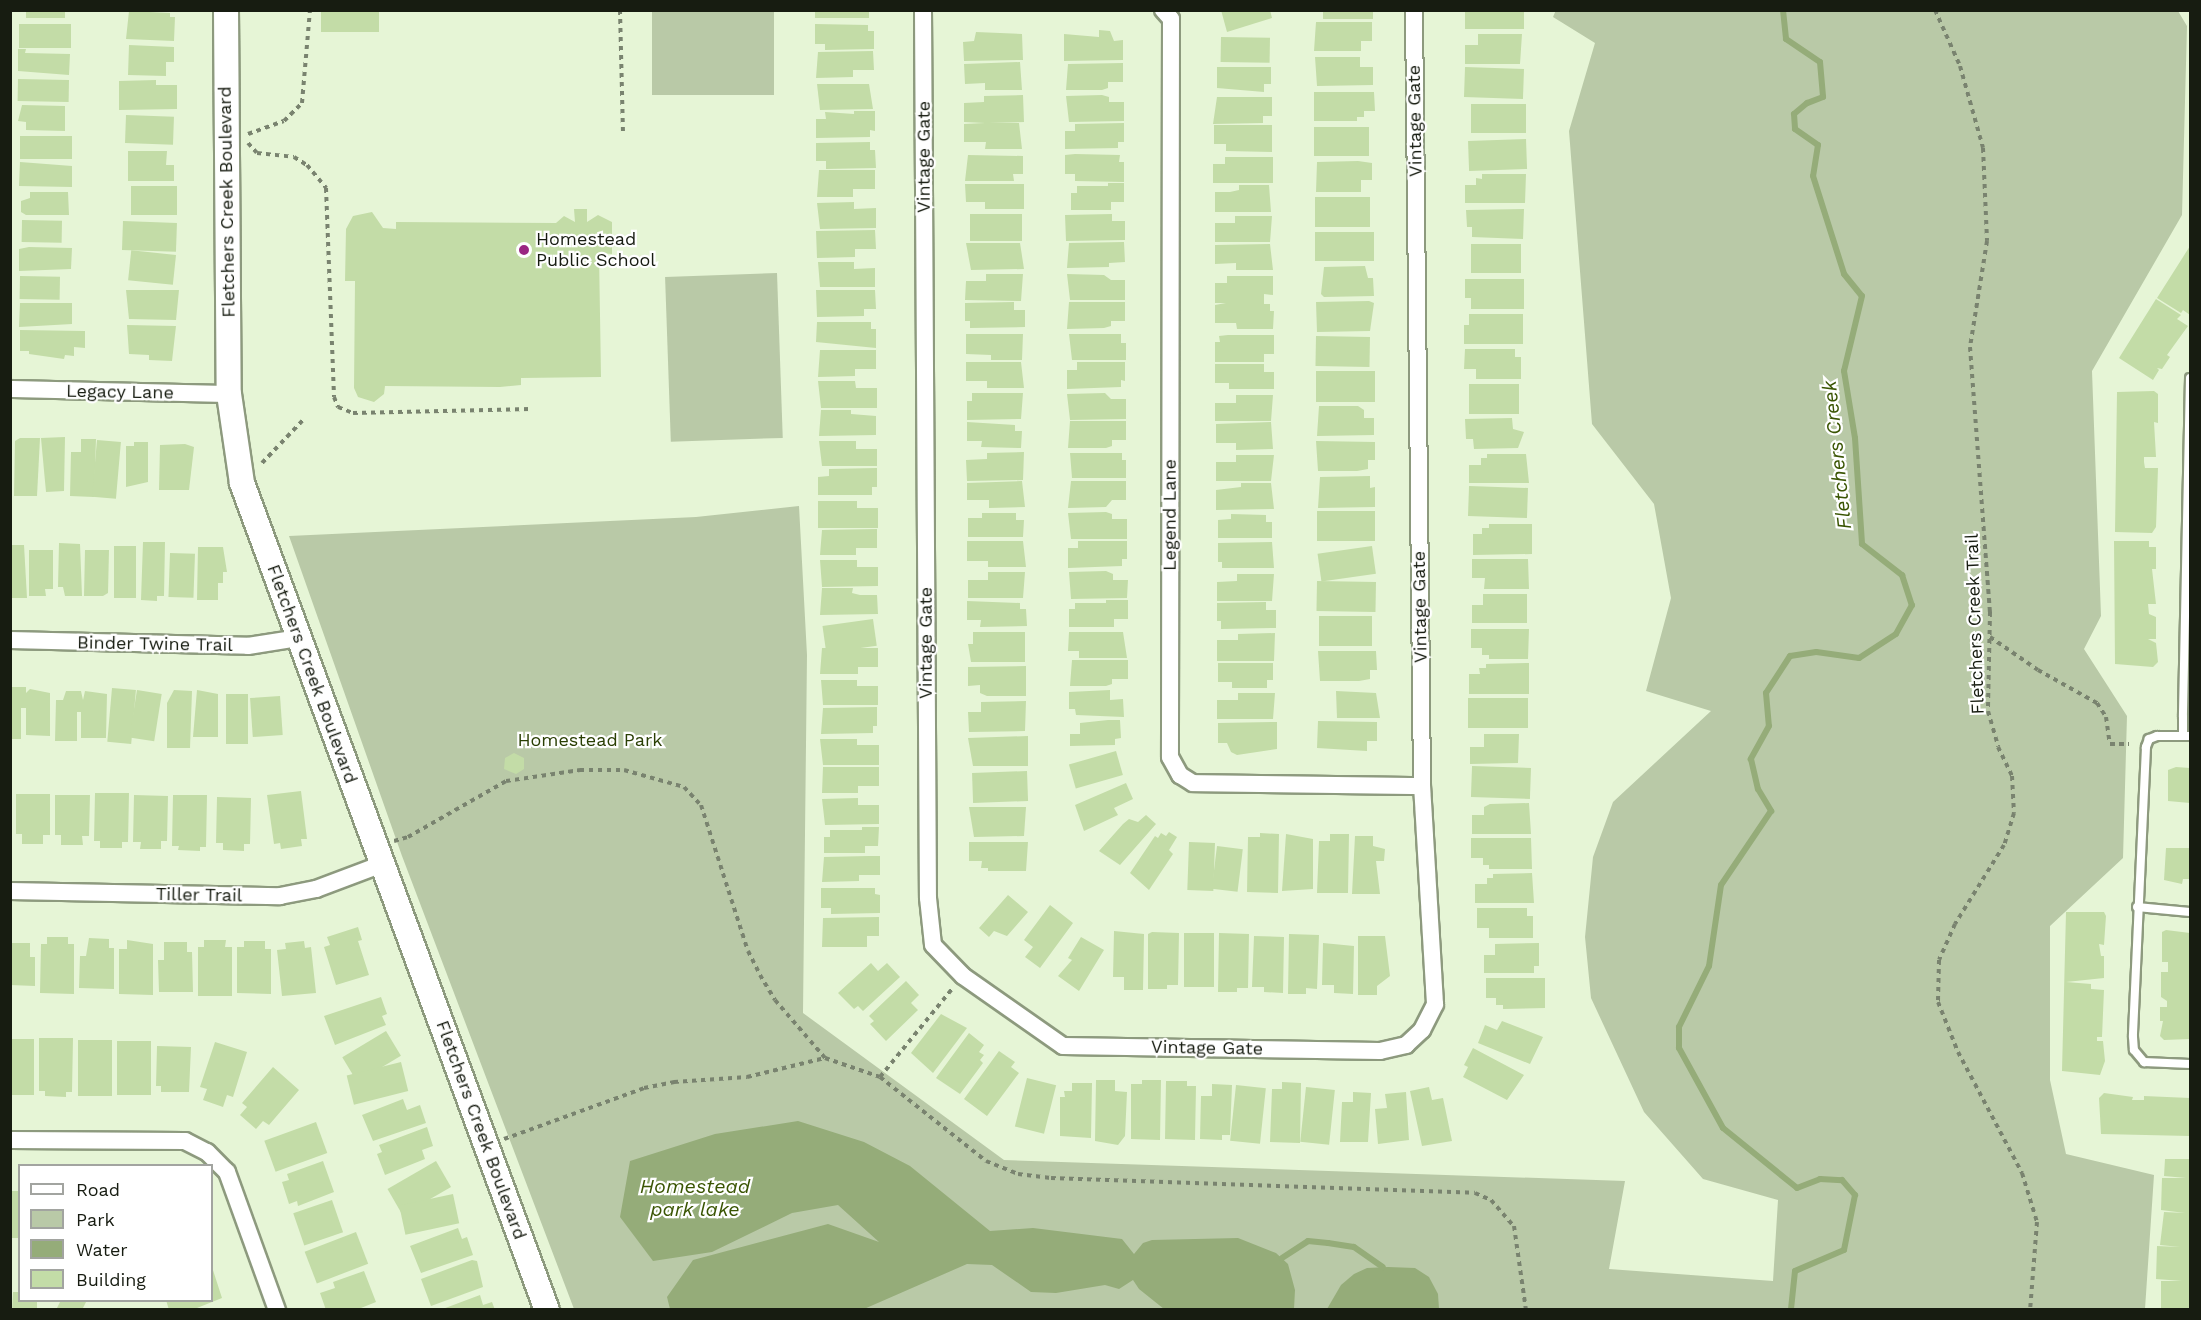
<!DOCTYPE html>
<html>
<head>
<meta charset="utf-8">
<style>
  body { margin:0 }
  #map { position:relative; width:2201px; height:1320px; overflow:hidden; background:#e6f5d6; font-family:"Work Sans",sans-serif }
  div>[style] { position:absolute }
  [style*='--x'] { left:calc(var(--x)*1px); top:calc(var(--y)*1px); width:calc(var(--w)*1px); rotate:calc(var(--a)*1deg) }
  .green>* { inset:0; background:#b9c9a7; transform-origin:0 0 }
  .water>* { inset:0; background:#95ac79 }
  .stream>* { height:6px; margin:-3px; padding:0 3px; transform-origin:3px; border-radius:3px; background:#95ac79 }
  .building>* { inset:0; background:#c3dca7; transform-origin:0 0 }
  .path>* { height:4px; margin-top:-2px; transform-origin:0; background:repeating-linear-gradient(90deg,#79836f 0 4.5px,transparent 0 9px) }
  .roads { filter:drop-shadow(2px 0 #8d9a7e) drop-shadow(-2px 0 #8d9a7e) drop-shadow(0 2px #8d9a7e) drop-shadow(0 -2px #8d9a7e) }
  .lane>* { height:8px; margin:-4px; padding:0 4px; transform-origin:4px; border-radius:4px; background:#fff }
  .street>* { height:16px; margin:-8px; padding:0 8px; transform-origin:8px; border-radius:8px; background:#fff }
  .secondary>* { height:24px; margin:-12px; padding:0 12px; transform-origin:12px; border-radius:12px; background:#fff }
  .dots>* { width:16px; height:16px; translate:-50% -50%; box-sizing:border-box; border:3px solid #fff; border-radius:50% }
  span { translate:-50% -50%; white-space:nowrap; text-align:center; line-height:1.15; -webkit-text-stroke:4.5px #fff; paint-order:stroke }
  .street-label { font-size:18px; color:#171c11 }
  .poi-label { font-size:18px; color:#171c11 }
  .left { translate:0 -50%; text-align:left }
  .park-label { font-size:18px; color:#2a3f04 }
  .water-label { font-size:20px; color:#3a5503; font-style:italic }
  .frame { position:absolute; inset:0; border:12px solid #171c11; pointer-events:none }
  .legend { position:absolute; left:18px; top:1164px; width:195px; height:138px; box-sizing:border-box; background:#fff; border:2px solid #a2a4a0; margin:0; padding:8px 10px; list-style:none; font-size:18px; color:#171c11 }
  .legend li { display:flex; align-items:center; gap:12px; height:30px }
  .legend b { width:30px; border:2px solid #a2a4a0 }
</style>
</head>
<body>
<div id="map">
  <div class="green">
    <i style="clip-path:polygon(1556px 10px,2178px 11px,2187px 26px,2182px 215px,2092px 371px,2101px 616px,2084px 649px,2127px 716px,2123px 858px,2050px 926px,2050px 1080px,2066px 1154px,2154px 1175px,2145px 1309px,574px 1309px,402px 856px,289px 536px,696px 517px,799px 506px,807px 655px,803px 1013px,1004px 1160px,1625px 1181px,1609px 1269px,1773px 1281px,1778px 1200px,1703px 1179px,1644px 1112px,1591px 998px,1585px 937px,1593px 857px,1613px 802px,1711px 711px,1646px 691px,1671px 598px,1654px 504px,1592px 424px,1569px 131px,1595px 43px,1553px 17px)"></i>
    <i style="left:652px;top:11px;width:122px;height:84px"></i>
    <i style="left:777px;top:273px;width:165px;height:112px;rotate:88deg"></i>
  </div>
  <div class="water">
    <i style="clip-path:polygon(798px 1121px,864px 1142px,910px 1166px,990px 1231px,1033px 1228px,1122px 1239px,1134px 1254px,1143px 1243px,1152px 1240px,1238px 1238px,1276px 1253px,1288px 1264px,1295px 1290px,1294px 1309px,1164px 1309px,1139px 1289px,1133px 1280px,1119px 1289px,1105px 1285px,1056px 1293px,1031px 1292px,992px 1265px,967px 1264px,864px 1309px,670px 1309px,667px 1297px,693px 1260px,828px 1224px,879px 1242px,838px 1205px,792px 1213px,712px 1252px,653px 1261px,620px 1217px,630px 1161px,715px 1134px)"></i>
    <i style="clip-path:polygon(1388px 1267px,1415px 1268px,1429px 1277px,1438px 1294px,1439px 1309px,1327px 1309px,1341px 1285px,1354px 1274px,1367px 1268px)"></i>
  </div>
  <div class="stream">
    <i style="--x:1783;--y:10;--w:29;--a:84"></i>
    <i style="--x:1786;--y:39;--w:41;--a:34.1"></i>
    <i style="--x:1820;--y:62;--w:35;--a:85"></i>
    <i style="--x:1823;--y:97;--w:17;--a:159"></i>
    <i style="--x:1807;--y:103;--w:17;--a:140"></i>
    <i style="--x:1794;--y:114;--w:15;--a:86"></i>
    <i style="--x:1795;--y:129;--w:28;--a:35"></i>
    <i style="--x:1818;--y:145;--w:31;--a:99"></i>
    <i style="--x:1813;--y:176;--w:103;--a:72.4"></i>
    <i style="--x:1844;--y:274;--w:28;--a:51"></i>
    <i style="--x:1862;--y:296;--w:77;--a:103.5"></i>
    <i style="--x:1844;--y:371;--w:68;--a:80.7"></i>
    <i style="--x:1855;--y:438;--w:106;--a:86.2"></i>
    <i style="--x:1862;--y:544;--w:51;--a:37.8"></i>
    <i style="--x:1902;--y:575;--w:32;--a:72"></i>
    <i style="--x:1912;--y:605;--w:33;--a:119"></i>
    <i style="--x:1896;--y:634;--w:44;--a:147"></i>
    <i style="--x:1859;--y:658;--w:43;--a:-172.1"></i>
    <i style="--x:1816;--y:652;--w:26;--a:171"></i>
    <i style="--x:1790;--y:656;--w:44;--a:123"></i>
    <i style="--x:1766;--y:693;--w:33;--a:85"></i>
    <i style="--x:1769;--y:726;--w:38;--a:119"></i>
    <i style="--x:1751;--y:759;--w:31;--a:77"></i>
    <i style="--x:1758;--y:789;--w:26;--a:59"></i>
    <i style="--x:1771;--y:811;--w:89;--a:124"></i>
    <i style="--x:1721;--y:885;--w:82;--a:98.4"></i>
    <i style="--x:1709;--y:966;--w:68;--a:116.2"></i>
    <i style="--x:1679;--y:1027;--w:21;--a:90"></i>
    <i style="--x:1679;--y:1048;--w:91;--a:61.2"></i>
    <i style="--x:1723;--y:1128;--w:95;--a:39"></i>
    <i style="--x:1797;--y:1188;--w:25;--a:-21"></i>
    <i style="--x:1820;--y:1179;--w:22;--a:3"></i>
    <i style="--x:1842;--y:1180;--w:20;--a:49"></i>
    <i style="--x:1855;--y:1195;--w:56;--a:101.3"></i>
    <i style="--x:1844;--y:1250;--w:53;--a:156.8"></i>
    <i style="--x:1795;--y:1271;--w:39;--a:96"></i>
    <i style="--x:1282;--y:1258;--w:31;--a:-33"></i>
    <i style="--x:1308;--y:1241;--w:20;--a:6"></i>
    <i style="--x:1328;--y:1243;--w:26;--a:9"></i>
    <i style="--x:1354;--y:1247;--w:35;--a:35"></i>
  </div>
  <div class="building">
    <i style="left:26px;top:10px;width:39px;height:8px"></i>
    <i style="left:321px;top:10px;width:58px;height:22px"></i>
    <i style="left:815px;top:10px;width:54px;height:8px"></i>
    <i style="clip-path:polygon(1221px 10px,1270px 10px,1272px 18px,1227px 32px)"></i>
    <i style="left:1323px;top:10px;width:50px;height:9px"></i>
    <i style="left:1465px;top:10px;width:59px;height:19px"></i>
    <i style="clip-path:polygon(129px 11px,170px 13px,170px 17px,175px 17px,174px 41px,126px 39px)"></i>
    <i style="clip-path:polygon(1316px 22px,1372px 22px,1372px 41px,1361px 41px,1361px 51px,1314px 51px)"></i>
    <i style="left:19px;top:24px;width:52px;height:24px"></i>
    <i style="clip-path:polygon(815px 24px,868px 25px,868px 31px,874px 31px,874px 49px,825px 50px,825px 44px,815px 44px)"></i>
    <i style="clip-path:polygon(1099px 30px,1110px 31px,1114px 41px,1123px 40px,1123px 60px,1064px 61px,1064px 34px,1099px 37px)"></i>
    <i style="clip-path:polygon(976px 32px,1022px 34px,1023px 60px,964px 61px,963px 42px,974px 41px)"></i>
    <i style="clip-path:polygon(1478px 34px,1522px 34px,1520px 64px,1465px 64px,1465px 45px,1478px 45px)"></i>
    <i style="left:1221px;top:37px;width:49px;height:25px;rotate:1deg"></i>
    <i style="clip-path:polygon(129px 45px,174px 47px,174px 62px,166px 62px,166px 76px,128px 75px)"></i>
    <i style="clip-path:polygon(18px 49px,26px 49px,25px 53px,70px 54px,69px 75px,18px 71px)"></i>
    <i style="clip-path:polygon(873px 51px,874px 70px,853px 70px,853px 77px,816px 78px,818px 52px)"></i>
    <i style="clip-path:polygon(1315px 57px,1360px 57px,1360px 67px,1373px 67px,1373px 85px,1317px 86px)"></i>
    <i style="clip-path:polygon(1020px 62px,1022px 90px,985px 90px,985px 83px,965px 84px,964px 64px)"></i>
    <i style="clip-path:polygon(1123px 63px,1123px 82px,1108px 82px,1108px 88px,1102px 90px,1066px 90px,1068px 64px)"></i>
    <i style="clip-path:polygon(1217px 67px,1271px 67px,1271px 84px,1264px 84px,1264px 92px,1217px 88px)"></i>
    <i style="left:1524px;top:69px;width:30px;height:59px;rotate:92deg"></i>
    <i style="left:18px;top:79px;width:51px;height:22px;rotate:1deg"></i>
    <i style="clip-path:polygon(156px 80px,156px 85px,177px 85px,177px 109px,119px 110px,119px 81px)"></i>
    <i style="clip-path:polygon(817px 84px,869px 84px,873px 109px,820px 110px)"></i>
    <i style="clip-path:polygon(1314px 92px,1374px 92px,1375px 111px,1364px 111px,1364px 117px,1357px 117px,1357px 121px,1314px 121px)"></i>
    <i style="clip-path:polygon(1023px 95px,1024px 122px,989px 123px,1019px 123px,1022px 149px,985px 149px,986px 142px,964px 142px,964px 124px,985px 123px,964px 122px,964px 103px,984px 102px,984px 96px)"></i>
    <i style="clip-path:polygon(1102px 95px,1109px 97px,1109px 102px,1124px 102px,1124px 121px,1069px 122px,1066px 96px)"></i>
    <i style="clip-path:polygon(1217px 97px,1272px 97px,1272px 116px,1263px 116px,1263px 123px,1213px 124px)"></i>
    <i style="left:1526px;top:104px;width:29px;height:55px;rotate:90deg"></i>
    <i style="clip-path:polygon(22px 105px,65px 106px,65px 131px,26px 130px,26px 122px,18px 121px)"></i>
    <i style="clip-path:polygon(854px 111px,875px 111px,875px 131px,870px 130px,870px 137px,816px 138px,816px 119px,826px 119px,825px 112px,854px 114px)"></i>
    <i style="left:126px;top:115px;width:48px;height:28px;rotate:2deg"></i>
    <i style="clip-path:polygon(1124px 123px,1124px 142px,1118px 142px,1118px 148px,1065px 149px,1065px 131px,1075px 131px,1075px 124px)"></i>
    <i style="clip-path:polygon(1214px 125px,1272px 125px,1272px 152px,1226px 151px,1226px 144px,1214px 144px)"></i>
    <i style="left:1314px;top:127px;width:55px;height:29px"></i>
    <i style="left:20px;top:136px;width:52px;height:23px"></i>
    <i style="left:1526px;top:139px;width:30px;height:58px;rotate:88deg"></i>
    <i style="clip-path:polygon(870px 142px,870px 150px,875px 150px,876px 168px,826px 169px,826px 161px,816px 161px,816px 143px)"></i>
    <i style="clip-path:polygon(128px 151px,167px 151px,166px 165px,174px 165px,174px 181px,128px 181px)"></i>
    <i style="clip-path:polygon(1075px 154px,1120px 155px,1119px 162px,1124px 162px,1124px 182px,1075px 181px,1075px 174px,1065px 174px,1065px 155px)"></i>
    <i style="clip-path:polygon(968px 155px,1023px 156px,1023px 174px,1013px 174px,1014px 181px,965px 181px)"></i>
    <i style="clip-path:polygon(1225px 157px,1273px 157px,1273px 183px,1213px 183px,1213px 164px,1225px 164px)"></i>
    <i style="clip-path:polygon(1358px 161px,1372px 163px,1372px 180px,1361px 180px,1361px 192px,1316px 192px,1317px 162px)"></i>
    <i style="clip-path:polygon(20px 162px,72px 166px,72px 187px,19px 186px)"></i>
    <i style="clip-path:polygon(819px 170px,875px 170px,875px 189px,853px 189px,853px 197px,817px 197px)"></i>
    <i style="clip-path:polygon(1482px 174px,1526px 174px,1525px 203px,1465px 203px,1465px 185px,1476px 185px,1476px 178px,1482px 179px)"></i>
    <i style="clip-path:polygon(1108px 183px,1124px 183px,1124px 202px,1111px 202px,1111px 210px,1071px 210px,1071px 193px,1077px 193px,1077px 186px,1108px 186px)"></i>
    <i style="clip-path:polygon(965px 184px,1024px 184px,1024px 209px,985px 209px,985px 202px,966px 202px)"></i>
    <i style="clip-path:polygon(1239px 185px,1269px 185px,1271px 212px,1215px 212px,1215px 192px,1230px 192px,1239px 190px)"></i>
    <i style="left:131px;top:186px;width:46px;height:29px"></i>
    <i style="clip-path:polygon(30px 192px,68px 192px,69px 215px,26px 215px,21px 212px,21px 201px,30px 198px)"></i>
    <i style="left:1315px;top:197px;width:55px;height:30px"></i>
    <i style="clip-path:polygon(854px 202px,854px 209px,876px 208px,876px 228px,820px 229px,817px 203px)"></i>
    <i style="clip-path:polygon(574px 209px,587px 209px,587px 222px,598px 215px,612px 222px,612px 254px,599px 253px,601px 377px,521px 378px,521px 385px,500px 387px,385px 386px,384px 394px,374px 402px,358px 397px,354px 388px,355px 281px,345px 281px,346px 229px,353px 216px,372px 212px,383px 228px,396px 229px,396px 222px,556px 223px,564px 216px,575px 222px)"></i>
    <i style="clip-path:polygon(1524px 209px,1523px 239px,1472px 237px,1472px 227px,1467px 227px,1466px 210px)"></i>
    <i style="left:970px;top:214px;width:52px;height:27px"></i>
    <i style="clip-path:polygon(1112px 214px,1112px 221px,1125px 221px,1125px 240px,1066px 241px,1065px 215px)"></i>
    <i style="clip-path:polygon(1235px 216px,1272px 216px,1270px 242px,1215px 242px,1215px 223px,1235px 223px)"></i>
    <i style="left:22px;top:220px;width:40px;height:22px;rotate:1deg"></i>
    <i style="left:123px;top:221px;width:54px;height:29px;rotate:2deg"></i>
    <i style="clip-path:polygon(875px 230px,876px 249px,855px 249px,855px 257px,817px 258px,816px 231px)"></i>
    <i style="left:1315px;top:232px;width:59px;height:29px"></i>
    <i style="clip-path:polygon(1124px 242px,1125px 262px,1109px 263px,1109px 267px,1067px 268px,1069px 243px)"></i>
    <i style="clip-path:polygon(966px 243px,1020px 243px,1024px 269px,971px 270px)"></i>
    <i style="clip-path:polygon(1270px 244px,1273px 270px,1236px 270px,1236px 263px,1215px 264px,1215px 245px)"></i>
    <i style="left:1471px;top:244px;width:50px;height:29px"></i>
    <i style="clip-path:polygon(2190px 246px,2190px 315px,2183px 310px,2181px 313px,2157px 298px)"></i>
    <i style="clip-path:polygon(29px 247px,72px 248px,71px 269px,19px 271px,19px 249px)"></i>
    <i style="left:176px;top:255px;width:30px;height:45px;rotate:96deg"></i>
    <i style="clip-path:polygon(818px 262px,854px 262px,854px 269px,875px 268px,875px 287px,820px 287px)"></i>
    <i style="clip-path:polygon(1365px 266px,1368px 278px,1373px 278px,1374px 296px,1324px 297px,1321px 294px,1324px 267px)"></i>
    <i style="clip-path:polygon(986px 274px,1023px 274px,1021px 301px,965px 300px,966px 281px,986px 281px)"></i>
    <i style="clip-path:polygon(1067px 274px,1104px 275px,1111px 280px,1125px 280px,1125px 300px,1070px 300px)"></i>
    <i style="left:20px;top:276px;width:40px;height:23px;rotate:1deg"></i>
    <i style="clip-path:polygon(1227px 276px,1273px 276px,1273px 295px,1264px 294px,1264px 304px,1270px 304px,1270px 311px,1274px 311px,1273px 329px,1237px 329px,1236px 323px,1215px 323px,1215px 305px,1226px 303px,1215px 303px,1215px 283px,1227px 283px)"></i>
    <i style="clip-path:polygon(1465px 279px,1524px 279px,1524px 309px,1471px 309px,1471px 298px,1465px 298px)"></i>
    <i style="clip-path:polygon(126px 290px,179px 290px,176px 320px,129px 319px)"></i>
    <i style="clip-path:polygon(816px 290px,875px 290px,876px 309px,864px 309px,864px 316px,817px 317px)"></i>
    <i style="clip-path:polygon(2156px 299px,2181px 315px,2177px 319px,2188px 326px,2167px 355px,2170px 357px,2162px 369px,2157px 368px,2159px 370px,2153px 380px,2119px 358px)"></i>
    <i style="clip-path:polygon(1369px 301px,1374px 303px,1370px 331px,1317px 332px,1316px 302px)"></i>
    <i style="clip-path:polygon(1014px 302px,1014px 310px,1025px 310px,1025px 327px,970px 328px,970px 321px,965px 321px,965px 303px)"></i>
    <i style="clip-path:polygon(1069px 302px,1125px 302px,1125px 321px,1111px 321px,1111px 326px,1104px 328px,1067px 329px)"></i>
    <i style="clip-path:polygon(20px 303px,72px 303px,72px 324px,19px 327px)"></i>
    <i style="clip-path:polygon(1469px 314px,1523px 314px,1523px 344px,1464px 344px,1464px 325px,1469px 325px)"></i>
    <i style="clip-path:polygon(817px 322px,871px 322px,871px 329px,876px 329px,876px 348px,816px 342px)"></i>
    <i style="clip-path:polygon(127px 325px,176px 326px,172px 361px,149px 360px,149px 355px,129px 354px)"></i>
    <i style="clip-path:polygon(20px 330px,85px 331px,85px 348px,74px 347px,74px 356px,65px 355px,64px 359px,29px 354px,29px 351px,20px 351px)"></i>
    <i style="clip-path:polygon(966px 334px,1023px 334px,1022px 360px,991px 360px,991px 355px,966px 354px)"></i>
    <i style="clip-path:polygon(1069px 334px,1121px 334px,1121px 343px,1126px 343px,1126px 360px,1072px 360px)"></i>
    <i style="clip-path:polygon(1228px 335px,1274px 335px,1274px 354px,1264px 354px,1264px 362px,1215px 362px,1215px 342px,1220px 342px,1219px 336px)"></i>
    <i style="left:1316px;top:336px;width:54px;height:30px;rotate:1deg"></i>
    <i style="clip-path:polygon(1465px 349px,1515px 349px,1515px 357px,1521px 357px,1521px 379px,1476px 379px,1476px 369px,1464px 369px)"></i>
    <i style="clip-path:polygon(820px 350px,876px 350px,876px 369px,855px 369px,855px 376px,818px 377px)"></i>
    <i style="clip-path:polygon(966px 362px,1021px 362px,1024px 388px,987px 388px,987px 381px,966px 381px)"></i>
    <i style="clip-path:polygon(1077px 362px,1125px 362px,1125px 381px,1121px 380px,1121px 387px,1067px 389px,1067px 370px,1077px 370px)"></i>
    <i style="clip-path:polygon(1215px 364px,1264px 364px,1264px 372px,1274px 372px,1274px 389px,1229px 389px,1229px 383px,1215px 383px)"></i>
    <i style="left:1316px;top:371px;width:59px;height:31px"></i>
    <i style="clip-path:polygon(818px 381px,855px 381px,856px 388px,877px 388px,877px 408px,821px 408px)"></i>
    <i style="left:1469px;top:384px;width:50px;height:30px"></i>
    <i style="clip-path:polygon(2154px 391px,2158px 394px,2158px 423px,2154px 422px,2156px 457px,2144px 457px,2144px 462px,2145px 468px,2158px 468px,2156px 527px,2152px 533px,2115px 532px,2117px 392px)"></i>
    <i style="clip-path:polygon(972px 393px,1023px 393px,1021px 419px,967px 420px,967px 401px,972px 401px)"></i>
    <i style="clip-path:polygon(1105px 393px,1111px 399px,1126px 399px,1126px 419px,1070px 420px,1067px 394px)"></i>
    <i style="clip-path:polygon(1236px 395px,1273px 395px,1271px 421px,1215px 421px,1215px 403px,1236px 403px)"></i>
    <i style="clip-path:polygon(1319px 406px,1358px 406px,1364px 410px,1364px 418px,1374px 418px,1374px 435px,1317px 436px)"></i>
    <i style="clip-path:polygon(821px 410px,851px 410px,851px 414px,876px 416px,876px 435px,819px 436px)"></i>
    <i style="clip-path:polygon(1512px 418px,1513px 429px,1524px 432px,1518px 448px,1474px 449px,1473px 439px,1466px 439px,1465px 419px)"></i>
    <i style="clip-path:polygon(1070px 421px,1126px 421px,1126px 440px,1112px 440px,1112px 446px,1106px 448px,1068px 448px)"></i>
    <i style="clip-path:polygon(967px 422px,1015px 425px,1015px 431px,1022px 431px,1021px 448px,981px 447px,982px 441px,967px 441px)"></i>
    <i style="clip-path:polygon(1271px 422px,1273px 449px,1236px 450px,1236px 443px,1216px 443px,1216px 424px)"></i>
    <i style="clip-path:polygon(65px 437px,64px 491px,46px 492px,41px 438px)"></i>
    <i style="clip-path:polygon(20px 438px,40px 438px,37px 496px,14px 496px,15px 441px)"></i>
    <i style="clip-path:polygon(81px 439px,96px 439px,94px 497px,70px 496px,71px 452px,81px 452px)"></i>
    <i style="left:97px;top:440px;width:24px;height:57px;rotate:5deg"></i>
    <i style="clip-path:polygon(819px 441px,856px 441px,856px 449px,877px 449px,877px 466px,822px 466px)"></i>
    <i style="clip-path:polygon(1316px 441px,1375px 442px,1375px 460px,1368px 460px,1368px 469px,1357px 471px,1318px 471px)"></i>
    <i style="clip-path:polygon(134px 442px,148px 442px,148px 482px,126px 487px,126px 446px,134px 446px)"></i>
    <i style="clip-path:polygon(185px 444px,194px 447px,189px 490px,159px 490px,160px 445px)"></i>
    <i style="clip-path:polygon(1024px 452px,1023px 480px,967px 481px,966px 460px,987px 459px,987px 453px)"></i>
    <i style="clip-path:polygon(1070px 453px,1122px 453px,1122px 460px,1126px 460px,1126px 478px,1072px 478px)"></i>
    <i style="clip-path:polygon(1487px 454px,1526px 454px,1529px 483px,1469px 483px,1469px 465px,1481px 465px,1481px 458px,1487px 458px)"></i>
    <i style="clip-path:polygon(1236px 455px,1274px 455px,1271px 481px,1216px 481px,1216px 462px,1236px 462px)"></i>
    <i style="clip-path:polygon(877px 468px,877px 487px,872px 487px,872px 495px,818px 495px,818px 477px,829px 476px,829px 469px)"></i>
    <i style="clip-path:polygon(1370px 476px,1370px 488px,1375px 487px,1375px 507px,1318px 508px,1320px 477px)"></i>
    <i style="clip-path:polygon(1022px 481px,1025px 507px,989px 508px,989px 500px,967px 500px,967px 483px)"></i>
    <i style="clip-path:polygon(1071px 481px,1126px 481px,1126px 500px,1112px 500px,1106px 507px,1068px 508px)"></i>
    <i style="clip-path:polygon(1241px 483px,1271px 483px,1274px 509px,1216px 510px,1216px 490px,1241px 487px)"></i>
    <i style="left:1528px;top:488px;width:30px;height:59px;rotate:92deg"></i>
    <i style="clip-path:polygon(818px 501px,857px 501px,857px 508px,878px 508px,878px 528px,818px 528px)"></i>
    <i style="left:1317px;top:511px;width:58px;height:30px"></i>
    <i style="clip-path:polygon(1106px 512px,1112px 514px,1112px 519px,1127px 519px,1127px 539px,1071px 539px,1068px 513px)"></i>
    <i style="clip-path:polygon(982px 513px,1016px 513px,1016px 520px,1024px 520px,1023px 537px,968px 537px,968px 518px,982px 518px)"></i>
    <i style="clip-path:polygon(1231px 514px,1266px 515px,1266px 522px,1272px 522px,1272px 538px,1218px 538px,1218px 520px,1231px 519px)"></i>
    <i style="clip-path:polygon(1489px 524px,1532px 524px,1532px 554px,1473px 555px,1473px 534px,1482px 534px,1482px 528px,1489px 528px)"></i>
    <i style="clip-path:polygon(877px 529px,877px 548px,856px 548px,856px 555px,820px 555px,822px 530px)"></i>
    <i style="clip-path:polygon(967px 541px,1023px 541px,1026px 567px,988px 567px,988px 561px,967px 561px)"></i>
    <i style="clip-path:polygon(1078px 541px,1127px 541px,1127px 559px,1122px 559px,1122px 566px,1068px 568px,1068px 548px,1078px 548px)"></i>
    <i style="clip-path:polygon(2114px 541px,2149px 541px,2149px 547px,2156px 547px,2156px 569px,2152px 569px,2156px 604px,2148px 604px,2149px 614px,2156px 617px,2156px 639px,2148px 639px,2156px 643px,2158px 662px,2153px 667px,2115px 664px)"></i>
    <i style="clip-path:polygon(143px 542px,165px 542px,164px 596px,157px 596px,157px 601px,141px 600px)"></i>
    <i style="clip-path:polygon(1272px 542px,1274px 568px,1222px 568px,1222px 562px,1218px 562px,1218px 543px)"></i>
    <i style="clip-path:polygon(59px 543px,80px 544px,82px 596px,65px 596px,63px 587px,58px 587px)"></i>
    <i style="clip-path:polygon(10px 545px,24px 545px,27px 598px,10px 598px)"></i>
    <i style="left:114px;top:546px;width:22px;height:52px"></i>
    <i style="left:1372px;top:546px;width:28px;height:55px;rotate:82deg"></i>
    <i style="clip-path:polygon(198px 547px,223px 547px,227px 572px,223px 572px,223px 583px,218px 583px,218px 600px,197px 600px)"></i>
    <i style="clip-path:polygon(29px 550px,53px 550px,53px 589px,45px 589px,46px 596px,29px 596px)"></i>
    <i style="clip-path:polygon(85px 550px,109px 550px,108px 593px,103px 596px,84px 596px)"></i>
    <i style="left:170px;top:553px;width:25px;height:44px;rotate:2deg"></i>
    <i style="clip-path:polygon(1472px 559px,1528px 559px,1529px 589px,1484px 589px,1485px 578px,1472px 578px)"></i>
    <i style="clip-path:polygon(820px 560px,857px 560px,857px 567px,878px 567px,878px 586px,822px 587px)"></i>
    <i style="clip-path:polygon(1106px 571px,1113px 574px,1113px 580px,1128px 580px,1127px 598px,1071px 599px,1069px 572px)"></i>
    <i style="clip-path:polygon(988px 572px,1025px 572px,1023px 598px,968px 598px,968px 580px,988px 580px)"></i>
    <i style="clip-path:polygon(1237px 574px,1274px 574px,1272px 601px,1217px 601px,1217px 582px,1237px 581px)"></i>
    <i style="left:1317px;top:581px;width:59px;height:30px;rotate:1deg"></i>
    <i style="clip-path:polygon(822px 588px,853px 588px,852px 593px,860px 595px,877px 595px,878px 614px,820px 615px)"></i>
    <i style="clip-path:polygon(1483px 594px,1527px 594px,1527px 623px,1472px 623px,1472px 605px,1483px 605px)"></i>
    <i style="clip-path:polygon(1106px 600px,1128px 600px,1128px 619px,1114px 619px,1114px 627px,1069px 627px,1069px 609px,1075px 609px,1075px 603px,1106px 603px)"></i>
    <i style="clip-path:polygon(967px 601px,1020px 603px,1020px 609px,1026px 609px,1027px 626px,980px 627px,981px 620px,967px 620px)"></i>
    <i style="clip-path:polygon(1266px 602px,1266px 610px,1276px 610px,1276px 628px,1221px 629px,1221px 621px,1217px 621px,1217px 603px)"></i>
    <i style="left:1319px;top:616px;width:53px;height:30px"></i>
    <i style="left:873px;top:619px;width:27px;height:51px;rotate:82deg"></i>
    <i style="clip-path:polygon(1471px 629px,1529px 629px,1528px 659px,1489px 659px,1489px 655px,1482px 655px,1482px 648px,1471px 648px)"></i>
    <i style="clip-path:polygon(973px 632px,1025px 632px,1025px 662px,971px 662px,968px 644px,973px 644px)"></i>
    <i style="clip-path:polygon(1069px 632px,1123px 632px,1127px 658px,1079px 658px,1079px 651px,1068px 651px)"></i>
    <i style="clip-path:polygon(1275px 633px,1274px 661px,1217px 661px,1217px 640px,1238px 640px,1238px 634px)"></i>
    <i style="clip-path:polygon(822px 648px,878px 648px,878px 667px,858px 667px,858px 674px,820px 674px)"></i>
    <i style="clip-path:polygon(1318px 651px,1376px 651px,1377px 670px,1370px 670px,1370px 679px,1359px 681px,1320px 681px)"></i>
    <i style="clip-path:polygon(1072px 660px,1128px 660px,1128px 679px,1112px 679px,1112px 684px,1106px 686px,1070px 686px)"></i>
    <i style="clip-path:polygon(1218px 663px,1273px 663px,1273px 680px,1267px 680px,1267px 688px,1232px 688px,1232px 682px,1218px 682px)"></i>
    <i style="clip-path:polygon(1529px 663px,1529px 694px,1469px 694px,1469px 674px,1480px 674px,1479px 668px,1486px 668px,1486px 664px)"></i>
    <i style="clip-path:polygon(1026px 666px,1026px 696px,987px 696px,980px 693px,980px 685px,968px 686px,968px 667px)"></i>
    <i style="clip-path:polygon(821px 680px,857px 680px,857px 686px,878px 686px,878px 705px,823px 705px)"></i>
    <i style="clip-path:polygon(10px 687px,26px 687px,26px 693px,30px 689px,50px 693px,50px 736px,26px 735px,26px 708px,21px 708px,21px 739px,10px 739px)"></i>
    <i style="left:112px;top:688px;width:24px;height:54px;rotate:5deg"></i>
    <i style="left:137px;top:690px;width:25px;height:48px;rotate:9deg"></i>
    <i style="clip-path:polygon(174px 690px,192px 691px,190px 748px,167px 748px,167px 703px)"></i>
    <i style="clip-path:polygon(197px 690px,218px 694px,218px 737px,193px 737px)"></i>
    <i style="clip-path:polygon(1110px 690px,1110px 700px,1123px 699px,1124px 717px,1076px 715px,1075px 709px,1069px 709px,1069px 692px)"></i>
    <i style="clip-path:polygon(66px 691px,81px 691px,83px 700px,85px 691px,107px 694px,106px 738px,81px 738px,81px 712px,77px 712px,77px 741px,55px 741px,56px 700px,63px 700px)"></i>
    <i style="clip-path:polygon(1336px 691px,1376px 693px,1380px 718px,1337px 718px)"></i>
    <i style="clip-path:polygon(1238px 693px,1275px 693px,1273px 719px,1217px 719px,1217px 700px,1238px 700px)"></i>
    <i style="left:226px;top:694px;width:22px;height:50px"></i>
    <i style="left:280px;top:696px;width:39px;height:30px;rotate:86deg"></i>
    <i style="left:1528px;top:698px;width:30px;height:60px;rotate:90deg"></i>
    <i style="clip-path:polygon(1026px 701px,1025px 731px,969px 732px,968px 712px,981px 712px,981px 702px)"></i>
    <i style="clip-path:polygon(877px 707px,877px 726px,873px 726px,873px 733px,821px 734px,823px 708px)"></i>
    <i style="clip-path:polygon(1108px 720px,1120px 720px,1121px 738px,1115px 739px,1115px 745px,1070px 746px,1070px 734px,1080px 734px,1080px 723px)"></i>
    <i style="clip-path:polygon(1318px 721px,1377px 722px,1377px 741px,1367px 741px,1367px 751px,1317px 748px)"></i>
    <i style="clip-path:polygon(1277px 722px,1277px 749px,1237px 755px,1231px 752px,1227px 743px,1218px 743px,1218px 723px)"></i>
    <i style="clip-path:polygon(1484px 734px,1519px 734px,1518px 763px,1470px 764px,1470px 747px,1484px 747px)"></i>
    <i style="clip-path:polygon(1028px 736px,1028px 766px,973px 766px,968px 738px)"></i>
    <i style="clip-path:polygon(820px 739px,857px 739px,857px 745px,879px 745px,879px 765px,823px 765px)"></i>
    <i style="left:1116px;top:751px;width:25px;height:49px;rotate:74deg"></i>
    <i style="clip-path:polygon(514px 753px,524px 758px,524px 769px,516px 774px,504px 769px,505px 758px)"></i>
    <i style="clip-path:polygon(823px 767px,879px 767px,879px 786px,858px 786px,858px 793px,822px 793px)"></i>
    <i style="clip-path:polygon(2176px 767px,2190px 768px,2190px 803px,2168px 801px,2168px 770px)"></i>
    <i style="left:1531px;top:768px;width:31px;height:59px;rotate:92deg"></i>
    <i style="left:1027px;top:771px;width:30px;height:55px;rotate:88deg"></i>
    <i style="clip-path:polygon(1126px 783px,1133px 799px,1114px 808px,1118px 815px,1084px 831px,1075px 805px)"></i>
    <i style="clip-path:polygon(301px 791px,307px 839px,301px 839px,302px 846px,281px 849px,280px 843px,274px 844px,267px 795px)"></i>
    <i style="clip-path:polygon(95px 793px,129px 793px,128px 842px,122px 842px,122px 848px,100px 848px,100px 841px,94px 841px)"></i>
    <i style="clip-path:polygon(16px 794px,50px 794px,50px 835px,43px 835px,43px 844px,22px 844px,22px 834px,16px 834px)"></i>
    <i style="clip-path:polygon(55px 795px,90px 795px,89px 836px,82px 836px,83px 845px,61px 845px,61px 835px,55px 835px)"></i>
    <i style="clip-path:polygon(134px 795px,168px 796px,167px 841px,161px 841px,161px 849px,140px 849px,141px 842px,133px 842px)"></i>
    <i style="clip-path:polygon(173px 795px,207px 795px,206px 847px,200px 847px,200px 851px,178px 850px,179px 846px,172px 846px)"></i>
    <i style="clip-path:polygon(217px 797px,251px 798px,250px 844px,244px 844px,244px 851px,223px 850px,223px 843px,216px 843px)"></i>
    <i style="clip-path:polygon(858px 798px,858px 805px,879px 805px,879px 824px,825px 825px,822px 799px)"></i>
    <i style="clip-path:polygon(1529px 803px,1531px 834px,1472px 834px,1472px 815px,1484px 815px,1484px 807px,1490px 804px)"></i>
    <i style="clip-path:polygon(969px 807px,1026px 807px,1024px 836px,974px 837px)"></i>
    <i style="clip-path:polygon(1146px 815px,1156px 824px,1120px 865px,1099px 851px,1123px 824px,1129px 819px,1138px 822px)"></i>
    <i style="clip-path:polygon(862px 827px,879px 827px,878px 846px,865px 846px,865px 853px,824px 853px,824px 837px,830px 837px,830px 830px,862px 830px)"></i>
    <i style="clip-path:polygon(1169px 832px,1177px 837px,1169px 850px,1173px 854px,1149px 890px,1130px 873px,1155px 836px,1158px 838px,1161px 833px,1166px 836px)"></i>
    <i style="clip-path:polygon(1260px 833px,1279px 834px,1278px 893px,1247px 892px,1248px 837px,1260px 837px)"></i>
    <i style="clip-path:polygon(1286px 834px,1313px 839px,1313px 889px,1282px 891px)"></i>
    <i style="clip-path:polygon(1330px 834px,1349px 834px,1348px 893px,1317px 893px,1319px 841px,1330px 841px)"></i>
    <i style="clip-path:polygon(1355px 836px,1373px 836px,1373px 846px,1385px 849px,1384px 861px,1376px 861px,1380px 894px,1352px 894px)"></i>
    <i style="clip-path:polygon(1471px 838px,1531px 838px,1532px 869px,1489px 869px,1489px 865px,1483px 865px,1483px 858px,1471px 858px)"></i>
    <i style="clip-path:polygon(969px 842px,1028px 842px,1026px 871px,988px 871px,988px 868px,981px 868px,982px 861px,969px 861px)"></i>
    <i style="left:1189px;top:842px;width:26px;height:48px;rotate:2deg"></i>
    <i style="left:1217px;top:846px;width:26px;height:43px;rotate:7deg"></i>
    <i style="clip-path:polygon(2166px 848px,2190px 848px,2190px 879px,2183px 879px,2182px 884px,2164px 880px)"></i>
    <i style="clip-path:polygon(869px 856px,880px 856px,880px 875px,859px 875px,859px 881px,822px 882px,824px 857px)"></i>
    <i style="clip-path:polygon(1532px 873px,1534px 903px,1475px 903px,1475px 884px,1487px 884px,1487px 878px,1493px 878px,1493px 874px)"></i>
    <i style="clip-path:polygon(821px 888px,875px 888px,875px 894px,880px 895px,880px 913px,831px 914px,831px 908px,821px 908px)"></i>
    <i style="clip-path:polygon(1008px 895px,1028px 912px,1007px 936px,994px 931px,989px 937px,979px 928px)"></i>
    <i style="clip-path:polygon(1050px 905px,1073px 923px,1040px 968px,1025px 957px,1033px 947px,1024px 940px)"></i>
    <i style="clip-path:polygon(1477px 908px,1527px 908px,1527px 916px,1533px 916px,1533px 938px,1489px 938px,1489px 928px,1477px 928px)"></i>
    <i style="clip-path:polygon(2066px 912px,2104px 912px,2106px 916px,2104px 945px,2099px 944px,2101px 956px,2104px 956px,2104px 978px,2066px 982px,2091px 984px,2091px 989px,2104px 990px,2102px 1037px,2097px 1037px,2097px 1041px,2103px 1041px,2105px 1061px,2100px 1075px,2062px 1071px)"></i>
    <i style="clip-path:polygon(879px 917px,879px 936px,867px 936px,867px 947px,822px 947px,823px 918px)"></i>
    <i style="clip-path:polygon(358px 927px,362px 940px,358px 941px,369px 975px,336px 985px,324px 947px,330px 945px,327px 937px)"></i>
    <i style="clip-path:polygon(2166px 930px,2190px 933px,2190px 1039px,2164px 1040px,2160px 1036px,2163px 1021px,2160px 1021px,2160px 1007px,2167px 1007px,2167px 1001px,2161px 997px,2161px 972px,2168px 972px,2168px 962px,2162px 962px,2162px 932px)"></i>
    <i style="clip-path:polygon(1114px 931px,1144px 934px,1143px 990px,1124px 990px,1124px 977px,1113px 977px)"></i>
    <i style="clip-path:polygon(1152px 932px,1179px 933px,1178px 985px,1167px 985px,1167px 989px,1148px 989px,1148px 934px)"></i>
    <i style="left:1184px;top:933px;width:30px;height:54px"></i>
    <i style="clip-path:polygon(1219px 933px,1249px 934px,1248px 988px,1237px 988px,1237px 992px,1218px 992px)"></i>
    <i style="clip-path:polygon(1289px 934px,1319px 935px,1317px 989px,1306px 988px,1306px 994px,1288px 994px)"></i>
    <i style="clip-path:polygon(1254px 936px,1284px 937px,1283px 993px,1264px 992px,1264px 987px,1252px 987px)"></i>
    <i style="clip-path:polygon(1358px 936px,1385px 936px,1390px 976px,1377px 986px,1377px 995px,1358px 995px)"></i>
    <i style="clip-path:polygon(47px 937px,68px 937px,68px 944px,74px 944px,74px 994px,40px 993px,41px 944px,47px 944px)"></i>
    <i style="clip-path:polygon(1081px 937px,1104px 950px,1079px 991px,1058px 976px,1072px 960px,1068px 958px)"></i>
    <i style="clip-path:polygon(89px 938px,109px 939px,109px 948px,114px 948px,114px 989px,79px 988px,80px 956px,86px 956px)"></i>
    <i style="clip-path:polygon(127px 940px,153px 944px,153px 995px,119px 994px,119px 949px,127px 949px)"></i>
    <i style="clip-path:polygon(204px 940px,226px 940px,225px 947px,232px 947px,232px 996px,198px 996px,198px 947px,204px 947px)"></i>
    <i style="clip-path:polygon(244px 941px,265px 941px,265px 949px,271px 949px,271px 994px,237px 993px,237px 947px,244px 947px)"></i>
    <i style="clip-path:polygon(304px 941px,305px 948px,311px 947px,316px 993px,282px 996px,277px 950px,286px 949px,285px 943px)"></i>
    <i style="clip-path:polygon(164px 942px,187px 942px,187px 952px,192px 952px,193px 992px,159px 992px,158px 960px,164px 960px)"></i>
    <i style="clip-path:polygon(10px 943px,30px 943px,30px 957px,35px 957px,35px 986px,10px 985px)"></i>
    <i style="clip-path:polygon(1323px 943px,1354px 946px,1353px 994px,1334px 993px,1334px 985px,1322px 985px)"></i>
    <i style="clip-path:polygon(1539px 943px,1539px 966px,1534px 966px,1534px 973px,1484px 973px,1484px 955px,1495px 955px,1495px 944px)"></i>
    <i style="clip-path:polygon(871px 963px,878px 971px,887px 963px,900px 977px,863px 1011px,858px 1006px,854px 1009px,838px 993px)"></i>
    <i style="clip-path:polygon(1486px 978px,1545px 978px,1545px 1008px,1503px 1009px,1503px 1005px,1496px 1005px,1496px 998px,1486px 998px)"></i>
    <i style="clip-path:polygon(906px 981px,919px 995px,911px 1003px,918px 1010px,886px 1041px,870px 1024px,874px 1021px,869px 1016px)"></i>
    <i style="clip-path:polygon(381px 997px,387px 1014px,382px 1016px,386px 1025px,335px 1045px,324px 1016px)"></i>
    <i style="clip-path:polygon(941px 1014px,967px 1028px,933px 1073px,911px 1053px)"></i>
    <i style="clip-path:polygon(1502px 1021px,1543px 1037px,1530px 1064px,1478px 1043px,1485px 1025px,1497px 1030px)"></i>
    <i style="left:386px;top:1031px;width:29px;height:51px;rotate:59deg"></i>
    <i style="clip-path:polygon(969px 1033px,984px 1045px,979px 1052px,984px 1055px,980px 1060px,983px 1063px,960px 1094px,936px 1078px)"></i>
    <i style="clip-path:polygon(39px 1038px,73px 1038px,72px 1092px,66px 1092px,66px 1097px,45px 1096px,45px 1091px,39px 1091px)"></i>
    <i style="left:10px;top:1039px;width:24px;height:56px"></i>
    <i style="left:78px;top:1040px;width:34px;height:56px"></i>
    <i style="left:117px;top:1041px;width:34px;height:54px"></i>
    <i style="clip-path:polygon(215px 1042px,247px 1052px,233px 1097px,227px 1095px,223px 1107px,203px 1100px,207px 1089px,200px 1087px)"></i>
    <i style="clip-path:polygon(157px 1046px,191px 1047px,189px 1092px,161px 1092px,161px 1086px,156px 1086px)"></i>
    <i style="clip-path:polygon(1473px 1048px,1524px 1075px,1507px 1100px,1463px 1077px,1468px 1067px,1464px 1065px)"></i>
    <i style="clip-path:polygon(999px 1051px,1015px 1062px,1011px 1067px,1019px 1073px,987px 1116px,964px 1099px)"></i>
    <i style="left:401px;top:1062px;width:30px;height:56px;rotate:76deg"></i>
    <i style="clip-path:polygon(273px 1067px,299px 1090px,269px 1125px,263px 1121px,256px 1129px,240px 1115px,247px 1107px,242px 1103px)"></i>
    <i style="left:1027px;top:1078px;width:30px;height:50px;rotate:14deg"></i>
    <i style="clip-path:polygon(1096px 1080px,1115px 1080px,1115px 1091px,1127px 1092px,1125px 1136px,1118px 1145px,1095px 1141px)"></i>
    <i style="clip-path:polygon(1142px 1080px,1161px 1080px,1160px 1140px,1131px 1139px,1131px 1084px,1142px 1084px)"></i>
    <i style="clip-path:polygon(1166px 1081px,1187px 1081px,1187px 1086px,1196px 1086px,1195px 1140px,1165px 1139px)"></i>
    <i style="clip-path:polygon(1282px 1082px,1301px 1083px,1300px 1143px,1270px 1142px,1272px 1089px,1282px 1089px)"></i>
    <i style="clip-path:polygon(1072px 1083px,1092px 1083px,1091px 1138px,1060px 1136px,1060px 1097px,1065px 1097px,1064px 1091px,1072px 1091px)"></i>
    <i style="clip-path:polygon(1212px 1084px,1232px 1085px,1230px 1135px,1222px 1135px,1222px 1140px,1200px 1139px,1201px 1096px,1212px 1096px)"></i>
    <i style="left:1236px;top:1085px;width:30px;height:56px;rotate:6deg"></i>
    <i style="left:1306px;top:1087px;width:29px;height:55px;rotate:6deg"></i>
    <i style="clip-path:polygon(1429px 1087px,1432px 1100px,1443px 1098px,1452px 1141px,1422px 1146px,1410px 1091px)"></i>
    <i style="clip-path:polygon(1353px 1092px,1371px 1093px,1368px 1142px,1340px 1142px,1342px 1102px,1353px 1102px)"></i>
    <i style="clip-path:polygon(1406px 1092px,1409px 1140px,1378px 1144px,1375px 1109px,1387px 1108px,1385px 1094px)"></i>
    <i style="clip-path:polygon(2104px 1093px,2133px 1097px,2132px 1100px,2144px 1100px,2144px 1096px,2190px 1098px,2190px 1136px,2101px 1134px,2099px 1098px)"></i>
    <i style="clip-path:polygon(403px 1099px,407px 1110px,420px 1105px,426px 1123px,373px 1141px,362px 1115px)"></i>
    <i style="left:316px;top:1122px;width:33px;height:55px;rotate:70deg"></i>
    <i style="clip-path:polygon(427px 1127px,433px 1146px,422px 1150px,425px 1159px,385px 1175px,377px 1154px,382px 1152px,379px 1145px)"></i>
    <i style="clip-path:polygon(2165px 1159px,2190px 1159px,2190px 1310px,2161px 1310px,2161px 1281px,2182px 1281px,2156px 1279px,2157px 1246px,2180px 1247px,2160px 1245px,2164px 1212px,2185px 1213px,2161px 1210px,2162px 1178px,2186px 1178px,2164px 1176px)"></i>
    <i style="clip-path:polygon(323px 1161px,334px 1192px,298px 1206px,297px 1201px,289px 1204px,282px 1182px,289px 1180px,287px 1174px)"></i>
    <i style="left:436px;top:1161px;width:30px;height:56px;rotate:60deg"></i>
    <i style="left:10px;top:1191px;width:10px;height:47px"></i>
    <i style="left:453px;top:1194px;width:30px;height:55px;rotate:78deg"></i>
    <i style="left:332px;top:1200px;width:34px;height:41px;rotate:71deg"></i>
    <i style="clip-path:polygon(458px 1228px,462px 1239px,467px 1237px,473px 1255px,421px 1273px,410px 1246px)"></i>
    <i style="left:356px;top:1232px;width:34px;height:55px;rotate:69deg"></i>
    <i style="clip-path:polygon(472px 1260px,477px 1261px,483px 1287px,431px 1306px,421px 1279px)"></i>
    <i style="clip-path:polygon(212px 1267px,222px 1298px,192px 1310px,169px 1310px,166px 1300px,212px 1300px)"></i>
    <i style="clip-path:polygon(364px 1271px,376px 1302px,356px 1310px,326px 1310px,320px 1293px,335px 1288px,333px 1282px)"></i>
    <i style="clip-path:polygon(13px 1292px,20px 1292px,20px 1300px,37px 1300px,37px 1310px,12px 1310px)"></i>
    <i style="clip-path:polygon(480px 1295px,483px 1305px,492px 1302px,495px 1310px,440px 1310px)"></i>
    <i style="clip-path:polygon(61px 1300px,87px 1300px,82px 1310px,56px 1310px)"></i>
  </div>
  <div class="path">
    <i style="--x:620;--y:10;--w:125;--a:88.6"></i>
    <i style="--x:1935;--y:10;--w:61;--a:65.9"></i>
    <i style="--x:1960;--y:66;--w:85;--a:74.3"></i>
    <i style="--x:1983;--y:148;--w:93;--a:87.5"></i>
    <i style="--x:1987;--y:241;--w:107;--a:99.1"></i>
    <i style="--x:1970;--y:347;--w:266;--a:85.7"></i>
    <i style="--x:1990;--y:612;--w:99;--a:91.2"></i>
    <i style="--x:1988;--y:711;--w:37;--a:74"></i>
    <i style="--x:1998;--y:747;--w:32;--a:64"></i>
    <i style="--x:2012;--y:776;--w:37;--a:87"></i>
    <i style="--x:2014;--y:813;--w:34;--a:107"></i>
    <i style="--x:2004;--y:845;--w:93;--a:121.8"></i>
    <i style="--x:1955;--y:924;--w:39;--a:114"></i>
    <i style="--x:1939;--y:960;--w:42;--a:91.4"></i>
    <i style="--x:1938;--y:1002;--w:54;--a:68.2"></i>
    <i style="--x:1958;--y:1052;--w:137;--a:62.1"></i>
    <i style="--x:2022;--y:1173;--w:51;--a:73"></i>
    <i style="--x:2037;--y:1222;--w:88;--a:94.5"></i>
    <i style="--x:248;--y:134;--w:38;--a:-20"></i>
    <i style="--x:284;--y:121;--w:25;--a:-45"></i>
    <i style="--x:302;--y:103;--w:93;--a:-85.1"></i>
    <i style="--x:248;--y:143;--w:13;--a:48"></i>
    <i style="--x:257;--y:153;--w:37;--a:6"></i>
    <i style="--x:294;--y:157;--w:15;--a:32"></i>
    <i style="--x:307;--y:165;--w:30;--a:50"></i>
    <i style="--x:326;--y:188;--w:209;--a:87.8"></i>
    <i style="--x:334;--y:397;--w:11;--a:68"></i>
    <i style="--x:338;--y:407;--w:16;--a:22"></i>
    <i style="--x:353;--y:413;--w:177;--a:-1.3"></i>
    <i style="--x:262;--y:463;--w:59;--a:-46.4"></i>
    <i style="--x:1990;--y:637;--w:58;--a:34.5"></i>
    <i style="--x:2038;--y:670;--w:68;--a:29.2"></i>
    <i style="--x:2097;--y:703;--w:17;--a:57"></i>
    <i style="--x:2106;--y:717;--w:27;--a:82"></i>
    <i style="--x:2110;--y:744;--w:19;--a:0"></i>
    <i style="--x:394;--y:841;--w:15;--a:-16"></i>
    <i style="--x:408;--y:837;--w:113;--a:-29.7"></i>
    <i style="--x:506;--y:781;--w:75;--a:-8.5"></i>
    <i style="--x:580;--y:770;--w:44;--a:0"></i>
    <i style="--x:624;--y:770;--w:62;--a:15.8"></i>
    <i style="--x:684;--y:787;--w:25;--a:47"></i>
    <i style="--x:701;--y:805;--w:153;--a:72.2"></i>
    <i style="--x:748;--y:951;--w:27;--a:63"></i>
    <i style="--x:760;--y:975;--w:29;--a:59"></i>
    <i style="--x:775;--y:1000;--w:77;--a:49.2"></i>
    <i style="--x:880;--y:1077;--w:135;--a:38.4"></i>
    <i style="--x:986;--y:1161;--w:35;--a:22"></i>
    <i style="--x:1018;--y:1174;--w:33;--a:7"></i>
    <i style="--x:1051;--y:1178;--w:424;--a:2"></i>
    <i style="--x:1475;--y:1193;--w:17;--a:24"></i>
    <i style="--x:1491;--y:1200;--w:35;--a:49"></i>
    <i style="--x:1514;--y:1226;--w:85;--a:81.9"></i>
    <i style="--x:504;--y:1139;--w:149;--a:-20"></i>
    <i style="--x:644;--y:1088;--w:31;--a:-11"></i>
    <i style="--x:674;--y:1082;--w:73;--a:-3.9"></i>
    <i style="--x:747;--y:1077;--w:80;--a:-13.7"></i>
    <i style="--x:825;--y:1058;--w:58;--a:19.1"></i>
    <i style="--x:880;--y:1077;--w:114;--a:-50.7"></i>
  </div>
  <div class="roads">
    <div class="lane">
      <i style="--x:2190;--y:378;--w:339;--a:91.2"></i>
      <i style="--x:2183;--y:717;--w:19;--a:90"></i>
      <i style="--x:2183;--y:736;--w:7;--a:0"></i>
      <i style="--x:2183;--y:736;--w:26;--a:180"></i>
      <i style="--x:2157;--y:736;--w:9;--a:159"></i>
      <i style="--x:2149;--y:739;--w:9;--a:111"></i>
      <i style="--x:2146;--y:747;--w:290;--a:92.6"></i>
      <i style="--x:2133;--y:1037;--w:13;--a:86"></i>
      <i style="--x:2134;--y:1050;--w:16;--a:50"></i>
      <i style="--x:2144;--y:1062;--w:46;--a:2.5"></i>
      <i style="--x:2137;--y:907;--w:53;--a:5.4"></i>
    </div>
    <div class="street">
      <i style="--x:923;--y:10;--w:888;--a:89.68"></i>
      <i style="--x:928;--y:898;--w:47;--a:83.9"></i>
      <i style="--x:933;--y:945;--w:43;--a:45.9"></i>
      <i style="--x:963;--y:976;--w:122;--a:35"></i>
      <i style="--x:1063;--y:1046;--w:317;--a:0.9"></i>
      <i style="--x:1380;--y:1051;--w:27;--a:-13"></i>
      <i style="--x:1406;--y:1045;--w:22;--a:-43"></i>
      <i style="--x:1422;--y:1030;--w:29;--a:-63"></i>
      <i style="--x:1435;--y:1004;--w:218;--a:-93.4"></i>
      <i style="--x:1422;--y:786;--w:776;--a:-90.59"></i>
      <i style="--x:1163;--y:10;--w:12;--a:48"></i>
      <i style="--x:1171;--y:19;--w:738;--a:90.08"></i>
      <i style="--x:1170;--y:757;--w:21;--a:61"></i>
      <i style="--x:1180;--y:775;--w:15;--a:32"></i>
      <i style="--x:1193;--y:783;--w:229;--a:0.8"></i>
      <i style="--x:10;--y:389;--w:219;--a:1.3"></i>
      <i style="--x:10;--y:640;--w:238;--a:1.4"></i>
      <i style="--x:248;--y:646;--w:52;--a:-8.9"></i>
      <i style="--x:10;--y:891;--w:270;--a:1.1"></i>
      <i style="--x:280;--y:896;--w:37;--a:-11"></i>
      <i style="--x:316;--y:889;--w:71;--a:-20.7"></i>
      <i style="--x:10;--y:1140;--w:175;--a:0.3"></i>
      <i style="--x:185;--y:1141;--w:25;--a:27"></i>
      <i style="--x:207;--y:1152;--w:28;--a:45"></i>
      <i style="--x:227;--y:1172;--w:147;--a:70.1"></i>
    </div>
    <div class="secondary">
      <i style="--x:226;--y:10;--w:384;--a:89.6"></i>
      <i style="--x:229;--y:394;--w:90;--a:81.7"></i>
      <i style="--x:242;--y:483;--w:881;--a:69.76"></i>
    </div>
  </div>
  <div class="dots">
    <i style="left:524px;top:250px;background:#9a2682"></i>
  </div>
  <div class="street-label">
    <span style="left:1415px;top:121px;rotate:-91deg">Vintage Gate</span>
    <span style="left:924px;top:157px;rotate:-90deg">Vintage Gate</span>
    <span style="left:227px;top:202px;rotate:-91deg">Fletchers Creek Boulevard</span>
    <span style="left:120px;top:392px;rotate:1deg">Legacy Lane</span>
    <span style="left:1170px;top:515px;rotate:-90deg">Legend Lane</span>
    <span style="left:1420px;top:607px;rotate:-91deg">Vintage Gate</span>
    <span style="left:1975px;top:624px;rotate:-92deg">Fletchers Creek Trail</span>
    <span style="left:926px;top:643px;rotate:-90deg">Vintage Gate</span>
    <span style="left:155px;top:644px;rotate:1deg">Binder Twine Trail</span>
    <span style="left:312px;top:674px;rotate:70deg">Fletchers Creek Boulevard</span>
    <span style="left:199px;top:895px;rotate:1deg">Tiller Trail</span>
    <span style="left:1207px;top:1048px;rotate:1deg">Vintage Gate</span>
    <span style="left:481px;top:1130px;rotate:70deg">Fletchers Creek Boulevard</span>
  </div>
  <div class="poi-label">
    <span class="left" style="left:536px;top:250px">Homestead<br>Public School</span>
  </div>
  <div class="park-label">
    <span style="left:590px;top:740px">Homestead Park</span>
  </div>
  <div class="water-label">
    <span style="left:1837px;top:455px;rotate:-96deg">Fletchers Creek</span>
    <span style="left:695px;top:1198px">Homestead<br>park lake</span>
  </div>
  <div class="frame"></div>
  <ul class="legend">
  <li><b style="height:8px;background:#fff"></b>Road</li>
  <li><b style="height:16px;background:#b9c9a7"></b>Park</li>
  <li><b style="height:16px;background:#95ac79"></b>Water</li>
  <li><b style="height:16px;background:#c3dca7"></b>Building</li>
  </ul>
</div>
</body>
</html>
